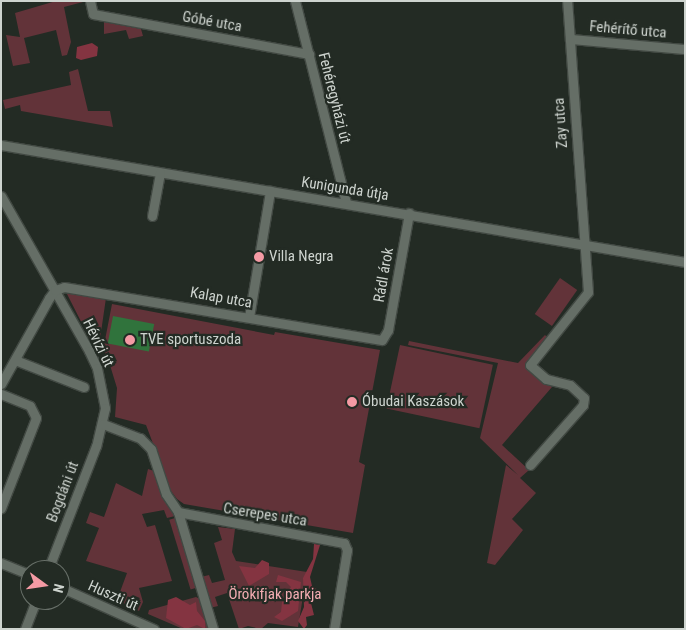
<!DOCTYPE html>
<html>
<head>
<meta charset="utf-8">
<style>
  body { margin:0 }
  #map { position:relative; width:686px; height:630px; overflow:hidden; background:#232b24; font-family:"Roboto Condensed",sans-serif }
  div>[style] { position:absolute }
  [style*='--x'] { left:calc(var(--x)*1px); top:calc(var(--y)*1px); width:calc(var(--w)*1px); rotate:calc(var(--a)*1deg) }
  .green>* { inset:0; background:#623339; transform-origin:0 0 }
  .forest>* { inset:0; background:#843441 }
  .water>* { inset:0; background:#30733c; transform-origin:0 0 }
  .roads { filter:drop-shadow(1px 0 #424943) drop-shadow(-1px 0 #424943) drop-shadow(0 1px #424943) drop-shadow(0 -1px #424943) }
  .minor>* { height:9px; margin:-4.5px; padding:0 4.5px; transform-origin:4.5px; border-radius:4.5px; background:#656e66 }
  .dots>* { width:14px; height:14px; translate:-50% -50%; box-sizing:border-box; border:2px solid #232b24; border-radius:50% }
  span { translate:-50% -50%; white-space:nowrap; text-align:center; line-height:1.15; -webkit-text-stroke:4.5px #232b24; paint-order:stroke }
  .street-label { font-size:15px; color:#ced4cf }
  .poi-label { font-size:15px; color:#ced4cf }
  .left { translate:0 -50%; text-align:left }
  .park-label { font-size:15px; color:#f4adb3 }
  .frame { position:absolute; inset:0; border:2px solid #ced4cf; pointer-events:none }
  .north { position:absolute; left:20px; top:560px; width:50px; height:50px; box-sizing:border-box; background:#232b24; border:1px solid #676f68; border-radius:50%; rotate:104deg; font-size:14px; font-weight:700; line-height:20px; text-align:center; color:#ced4cf }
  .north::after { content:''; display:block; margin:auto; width:18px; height:22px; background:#f49aa4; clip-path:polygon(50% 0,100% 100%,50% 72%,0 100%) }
</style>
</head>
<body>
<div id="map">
  <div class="green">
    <i style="clip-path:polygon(56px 1px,83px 2px,64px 7px,71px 42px,67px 55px,62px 56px,56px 30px,24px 38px,30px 63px,13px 66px,6px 35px,20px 37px,15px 13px)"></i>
    <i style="clip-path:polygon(104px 22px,141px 29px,143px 36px,129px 39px,126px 30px,104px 34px)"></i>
    <i style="clip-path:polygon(78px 69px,88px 111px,110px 111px,113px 127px,21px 111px,20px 105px,5px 109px,3px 100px,71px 85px,69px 72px)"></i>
    <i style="left:560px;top:278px;width:21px;height:44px;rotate:35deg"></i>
    <i style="clip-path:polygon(69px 291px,106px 298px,100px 339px,105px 340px,112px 304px,274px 335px,275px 332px,380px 350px,359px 462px,365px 465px,353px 533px,184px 504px,177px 499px,171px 491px,146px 425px,115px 417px,117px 388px,109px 362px,105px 353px,97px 353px,67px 294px)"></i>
    <i style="clip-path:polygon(545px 335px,548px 338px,531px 370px,552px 387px,502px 445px,529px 470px,520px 478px,536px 493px,512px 519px,523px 530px,495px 565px,487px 563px,506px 465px,518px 475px,480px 438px,498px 363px,408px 345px,409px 341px,518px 363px)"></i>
    <i style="left:400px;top:345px;width:95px;height:65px;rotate:12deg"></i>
    <i style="clip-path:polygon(148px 469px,154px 471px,163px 499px,175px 516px,167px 518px,164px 510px,142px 514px,147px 527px,155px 525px,172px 581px,139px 588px,143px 602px,139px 611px,117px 600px,127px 573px,86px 561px,99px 528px,86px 523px,90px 512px,104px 517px,116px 483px,142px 496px)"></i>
    <i style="left:175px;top:518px;width:73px;height:6px;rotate:73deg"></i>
    <i style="clip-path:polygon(218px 527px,235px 529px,232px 552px,236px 561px,307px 572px,298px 627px,268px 623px,261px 629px,248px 626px,239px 629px,227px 593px,215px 597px,218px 606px,210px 608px,201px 577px,209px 575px,212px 583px,225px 580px,214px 543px,222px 540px)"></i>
    <i style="clip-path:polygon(196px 597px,200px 599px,209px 629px,183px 629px,148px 614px,149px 610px)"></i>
  </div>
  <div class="forest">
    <i style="clip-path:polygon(92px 43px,98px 47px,97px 56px,81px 60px,76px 58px,77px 47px)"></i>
    <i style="clip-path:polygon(314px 544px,320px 545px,310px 577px,312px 586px,318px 590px,311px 603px,314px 615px,306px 617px,307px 625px,304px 629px,298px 621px,304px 607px,303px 578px,313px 559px)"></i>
    <i style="clip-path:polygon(262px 560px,269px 563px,269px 574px,249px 586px,239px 566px,255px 568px)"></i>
    <i style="clip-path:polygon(278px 575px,301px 582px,298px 611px,282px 621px,274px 617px,281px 612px,282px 602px,291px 587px,286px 582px,276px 582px)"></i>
    <i style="clip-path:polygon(176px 597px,190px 605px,196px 602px,197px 611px,205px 621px,205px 629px,197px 625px,186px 629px,166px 618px,168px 600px)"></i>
  </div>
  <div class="water">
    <i style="left:113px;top:316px;width:42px;height:28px;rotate:11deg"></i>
  </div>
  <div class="roads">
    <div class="minor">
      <i style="--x:90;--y:1;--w:13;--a:77"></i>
      <i style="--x:93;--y:14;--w:220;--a:10.5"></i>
      <i style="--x:295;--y:1;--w:207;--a:75.8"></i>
      <i style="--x:570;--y:39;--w:115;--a:5"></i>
      <i style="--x:1;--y:145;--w:694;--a:9.71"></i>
      <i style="--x:1;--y:196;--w:178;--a:60.4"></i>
      <i style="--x:89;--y:351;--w:19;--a:65"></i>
      <i style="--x:97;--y:368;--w:41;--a:78.7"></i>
      <i style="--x:105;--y:408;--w:39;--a:103"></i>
      <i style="--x:96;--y:446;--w:133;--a:111.2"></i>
      <i style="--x:152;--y:216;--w:44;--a:-79.5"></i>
      <i style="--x:249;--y:317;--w:128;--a:-80.5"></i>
      <i style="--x:15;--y:360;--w:74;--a:21.4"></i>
      <i style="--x:1;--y:384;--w:98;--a:-60.8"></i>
      <i style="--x:49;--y:298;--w:10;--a:-53"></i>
      <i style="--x:55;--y:290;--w:9;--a:-18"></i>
      <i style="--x:64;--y:287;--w:322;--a:9.5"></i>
      <i style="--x:382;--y:340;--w:12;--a:-59"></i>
      <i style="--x:388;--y:330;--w:119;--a:-79.8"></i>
      <i style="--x:1;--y:394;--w:31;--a:22"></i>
      <i style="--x:30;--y:406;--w:13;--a:63"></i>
      <i style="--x:36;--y:418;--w:97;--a:111.3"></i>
      <i style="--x:103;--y:424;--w:40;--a:21"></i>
      <i style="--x:140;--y:438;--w:16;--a:45"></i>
      <i style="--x:151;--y:449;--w:47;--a:71.6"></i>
      <i style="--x:166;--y:494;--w:22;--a:56"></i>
      <i style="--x:178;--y:512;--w:122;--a:73.3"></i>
      <i style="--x:530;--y:465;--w:80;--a:-48.5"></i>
      <i style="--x:583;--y:405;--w:7;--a:-82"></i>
      <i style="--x:584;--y:398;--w:19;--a:-137"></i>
      <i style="--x:570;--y:385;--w:25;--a:-166"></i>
      <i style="--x:546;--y:379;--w:21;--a:-139"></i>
      <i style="--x:530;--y:365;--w:93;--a:-51.5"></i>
      <i style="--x:588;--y:292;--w:292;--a:-94.1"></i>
      <i style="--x:178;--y:512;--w:169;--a:10.6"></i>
      <i style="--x:344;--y:543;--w:8;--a:67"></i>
      <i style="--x:347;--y:550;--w:80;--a:99.3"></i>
      <i style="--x:1;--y:563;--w:31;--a:22"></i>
      <i style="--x:60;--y:587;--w:103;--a:24.1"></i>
      <i style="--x:25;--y:629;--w:31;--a:-69"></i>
    </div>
  </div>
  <div class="dots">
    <i style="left:259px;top:257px;background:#f49aa4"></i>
    <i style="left:130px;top:340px;background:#f49aa4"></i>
    <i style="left:352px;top:402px;background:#f49aa4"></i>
  </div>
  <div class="street-label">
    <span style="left:212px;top:22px;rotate:10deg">Góbé utca</span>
    <span style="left:628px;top:30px;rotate:5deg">Fehérítő utca</span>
    <span style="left:334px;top:98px;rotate:76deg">Fehéregyházi út</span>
    <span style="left:561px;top:123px;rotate:-94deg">Zay utca</span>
    <span style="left:345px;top:189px;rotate:9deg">Kunigunda útja</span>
    <span style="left:384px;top:275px;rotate:-80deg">Rádl árok</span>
    <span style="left:221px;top:298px;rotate:10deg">Kalap utca</span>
    <span style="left:98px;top:343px;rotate:64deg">Hévízi út</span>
    <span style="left:63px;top:492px;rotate:-69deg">Bogdáni út</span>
    <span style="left:265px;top:515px;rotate:9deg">Cserepes utca</span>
    <span style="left:113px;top:596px;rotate:24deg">Huszti út</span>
  </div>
  <div class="poi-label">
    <span class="left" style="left:269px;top:257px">Villa Negra</span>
    <span class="left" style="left:140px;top:340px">TVE sportuszoda</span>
    <span class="left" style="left:362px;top:402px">Óbudai Kaszások</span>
  </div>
  <div class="park-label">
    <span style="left:275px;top:595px">Örökifjak parkja</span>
  </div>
  <div class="frame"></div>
  <div class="north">N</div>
</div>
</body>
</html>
